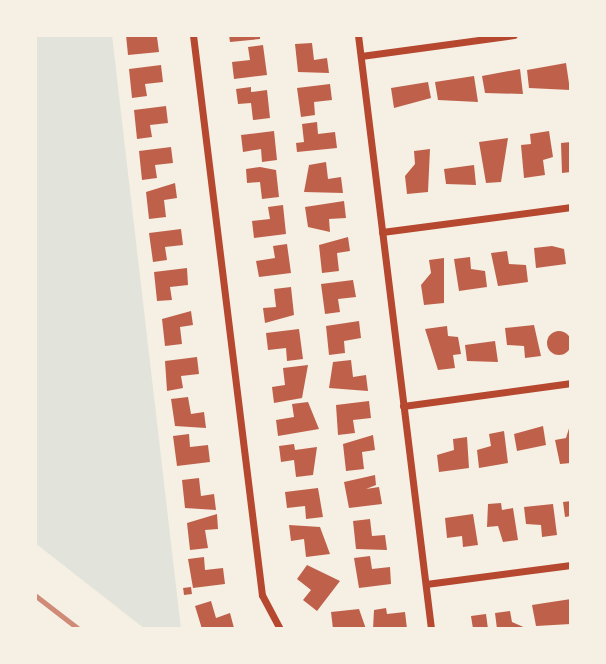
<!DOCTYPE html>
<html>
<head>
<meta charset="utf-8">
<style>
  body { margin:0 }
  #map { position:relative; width:606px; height:664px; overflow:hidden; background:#f6efe4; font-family:Merriweather,serif }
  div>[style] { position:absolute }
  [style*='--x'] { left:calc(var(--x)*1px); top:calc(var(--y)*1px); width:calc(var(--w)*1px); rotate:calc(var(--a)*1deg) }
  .green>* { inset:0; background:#e2e4dc }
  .building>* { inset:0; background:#bf614a; transform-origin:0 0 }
  .round { border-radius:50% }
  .minor>* { height:7px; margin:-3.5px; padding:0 3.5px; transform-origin:3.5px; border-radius:3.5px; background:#b5482f }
  .rail>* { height:4.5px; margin:-2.25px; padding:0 2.25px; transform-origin:2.25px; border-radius:2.25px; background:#cf8b77 }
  span { translate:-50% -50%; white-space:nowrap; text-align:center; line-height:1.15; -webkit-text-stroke:7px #f6efe4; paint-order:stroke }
  .frame { position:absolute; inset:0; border:37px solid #f6efe4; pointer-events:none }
</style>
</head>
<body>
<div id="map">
  <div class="green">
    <i style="clip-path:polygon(35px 35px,112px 35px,181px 629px,145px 629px,35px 543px)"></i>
  </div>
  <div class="building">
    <i style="clip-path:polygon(126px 35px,157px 37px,159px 52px,128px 55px)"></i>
    <i style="clip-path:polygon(229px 35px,260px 35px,260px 39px,230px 42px)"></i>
    <i style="clip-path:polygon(312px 43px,314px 60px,327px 58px,329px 73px,298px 72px,295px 44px)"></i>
    <i style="clip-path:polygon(263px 45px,267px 75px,234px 79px,232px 62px,250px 60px,248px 47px)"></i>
    <i style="clip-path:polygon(566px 63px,570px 90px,529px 88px,527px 70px)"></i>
    <i style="clip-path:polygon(161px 65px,163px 82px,145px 84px,147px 96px,132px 98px,129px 69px)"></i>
    <i style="clip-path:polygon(520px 69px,523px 94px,485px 93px,482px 76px)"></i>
    <i style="clip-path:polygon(474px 76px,478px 102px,438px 100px,435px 82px)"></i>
    <i style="clip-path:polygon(428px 82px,431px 98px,394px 108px,391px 88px)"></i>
    <i style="clip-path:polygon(330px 84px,332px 100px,314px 102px,315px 115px,301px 117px,297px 88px)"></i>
    <i style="clip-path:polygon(251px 87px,251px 92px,267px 90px,270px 118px,253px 120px,251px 103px,238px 104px,236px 89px)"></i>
    <i style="clip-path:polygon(166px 106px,168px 123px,150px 125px,152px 137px,137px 139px,134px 110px)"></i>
    <i style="clip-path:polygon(317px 122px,318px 134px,335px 132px,337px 148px,297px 152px,296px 143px,304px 142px,302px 124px)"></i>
    <i style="clip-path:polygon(274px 131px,277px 160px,262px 162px,261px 149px,243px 152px,241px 135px)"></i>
    <i style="clip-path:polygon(549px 131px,553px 157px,543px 160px,545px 175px,524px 178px,521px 145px,531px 144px,530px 134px)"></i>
    <i style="clip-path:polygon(508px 138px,501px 182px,486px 183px,479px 142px)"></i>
    <i style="clip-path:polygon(571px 142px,571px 172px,562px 173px,561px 143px)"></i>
    <i style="clip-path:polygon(171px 147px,173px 163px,155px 165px,157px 178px,142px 180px,139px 151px)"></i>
    <i style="clip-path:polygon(430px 149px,428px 192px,407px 194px,405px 176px,415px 164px,414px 151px)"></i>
    <i style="clip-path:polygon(326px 162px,328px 179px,341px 177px,343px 193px,304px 192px,309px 165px)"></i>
    <i style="clip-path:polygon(474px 165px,476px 185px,446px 184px,444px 169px)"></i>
    <i style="clip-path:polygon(260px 167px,276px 170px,279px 197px,262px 199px,260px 182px,247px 183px,246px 169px)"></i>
    <i style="clip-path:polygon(175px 183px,177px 198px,164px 200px,166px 217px,149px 219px,146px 192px)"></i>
    <i style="clip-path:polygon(344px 201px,346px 218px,329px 219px,330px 232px,308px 227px,305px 207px)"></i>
    <i style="clip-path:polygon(283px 205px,286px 234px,254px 238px,252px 221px,270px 219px,268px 207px)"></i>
    <i style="clip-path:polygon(181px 229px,183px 245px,165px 247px,167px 260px,153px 262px,149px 233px)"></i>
    <i style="clip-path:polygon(348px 237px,350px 251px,337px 253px,339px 271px,322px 273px,319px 245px)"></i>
    <i style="clip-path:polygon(287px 244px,291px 273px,259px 277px,256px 261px,275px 258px,273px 246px)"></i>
    <i style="clip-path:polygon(552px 246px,564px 249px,566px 264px,536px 268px,534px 248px)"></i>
    <i style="clip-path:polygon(507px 251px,509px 264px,526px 265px,528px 282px,498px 286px,491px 253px)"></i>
    <i style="clip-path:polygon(470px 257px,471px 269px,485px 271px,487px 287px,459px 291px,454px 259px)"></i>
    <i style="clip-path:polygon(444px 258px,444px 303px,424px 305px,421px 285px,431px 273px,429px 260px)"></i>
    <i style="clip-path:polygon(187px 268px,188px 285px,170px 287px,172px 300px,157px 301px,154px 272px)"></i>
    <i style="clip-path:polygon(353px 280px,356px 297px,338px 299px,340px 312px,325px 314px,321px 284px)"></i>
    <i style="clip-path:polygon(291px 287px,294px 315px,265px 323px,263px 308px,276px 307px,274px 289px)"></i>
    <i style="clip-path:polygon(191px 311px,193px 325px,180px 327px,182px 344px,165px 346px,162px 319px)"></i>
    <i style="clip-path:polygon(359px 321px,361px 338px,344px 341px,345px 353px,329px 355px,326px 326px)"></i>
    <i style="clip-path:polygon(534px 325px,541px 356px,525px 358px,524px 346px,507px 345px,505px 328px)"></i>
    <i style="clip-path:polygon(447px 326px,448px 336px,458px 337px,461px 354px,453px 355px,455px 368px,438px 370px,425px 329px)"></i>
    <i style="clip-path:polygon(299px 329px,303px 359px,287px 361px,286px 348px,268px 350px,266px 333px)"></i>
    <i class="round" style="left:547px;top:331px;width:24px;height:24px"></i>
    <i style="clip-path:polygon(495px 341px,498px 362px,467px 361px,465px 345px)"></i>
    <i style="clip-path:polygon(197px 357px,199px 374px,181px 376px,183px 388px,167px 391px,165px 361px)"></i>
    <i style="clip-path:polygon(351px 360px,353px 377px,366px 375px,368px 391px,329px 388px,333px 362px)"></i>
    <i style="clip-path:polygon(308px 365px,302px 398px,274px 403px,272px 387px,285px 385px,283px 368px)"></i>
    <i style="clip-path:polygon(188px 397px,191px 414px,204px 412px,206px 428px,175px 426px,171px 399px)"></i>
    <i style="clip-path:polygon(369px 401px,371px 418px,353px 420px,355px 433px,338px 435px,336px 405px)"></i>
    <i style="clip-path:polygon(308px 402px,319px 429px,278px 436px,276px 420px,294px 417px,292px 404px)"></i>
    <i style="clip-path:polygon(571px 422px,571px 463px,560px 464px,555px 440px,566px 438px)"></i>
    <i style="clip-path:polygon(543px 426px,546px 445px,517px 451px,514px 434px)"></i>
    <i style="clip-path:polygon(504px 431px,508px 463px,479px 468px,477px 450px,491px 446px,489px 434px)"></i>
    <i style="clip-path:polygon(189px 434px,190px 447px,208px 445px,210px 462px,177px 466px,173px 436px)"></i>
    <i style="clip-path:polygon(373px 435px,375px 450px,362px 452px,364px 469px,346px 471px,343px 444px)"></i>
    <i style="clip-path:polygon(467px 437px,469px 468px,439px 472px,437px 455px,454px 450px,453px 439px)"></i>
    <i style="clip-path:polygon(294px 444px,295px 450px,317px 447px,313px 475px,296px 477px,294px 460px,281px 462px,279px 446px)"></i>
    <i style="clip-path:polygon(375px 475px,376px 485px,366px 489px,379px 487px,382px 504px,349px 508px,344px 482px)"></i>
    <i style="clip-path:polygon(199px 478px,201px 496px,214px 494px,216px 510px,185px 508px,182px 480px)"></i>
    <i style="clip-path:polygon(318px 488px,323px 517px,306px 519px,305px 506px,287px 508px,285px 492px)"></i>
    <i style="clip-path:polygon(571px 501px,571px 516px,565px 517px,563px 502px)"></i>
    <i style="clip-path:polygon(501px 503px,502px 510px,513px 508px,518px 540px,503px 542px,498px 526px,487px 527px,488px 504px)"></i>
    <i style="clip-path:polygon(553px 504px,557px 535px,542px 537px,541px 525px,526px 524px,524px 507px)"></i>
    <i style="clip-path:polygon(217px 514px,218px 529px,205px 530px,208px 548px,190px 550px,187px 523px)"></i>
    <i style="clip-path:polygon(473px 514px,478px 545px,463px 547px,462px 536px,447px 538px,445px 518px)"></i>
    <i style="clip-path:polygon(370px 519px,372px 536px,385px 535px,387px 550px,356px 549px,353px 521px)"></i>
    <i style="clip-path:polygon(289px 525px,320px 527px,330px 554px,306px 557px,304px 539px,291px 541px)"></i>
    <i style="clip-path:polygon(370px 556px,372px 569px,390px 567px,391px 584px,359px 588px,354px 558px)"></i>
    <i style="clip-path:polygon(204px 557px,205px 570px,223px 568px,225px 584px,193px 588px,188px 559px)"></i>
    <i style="clip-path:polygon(307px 565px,340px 581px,317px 611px,303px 600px,311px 590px,297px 579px)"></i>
    <i style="left:191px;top:587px;width:7px;height:8px;rotate:82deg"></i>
    <i style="clip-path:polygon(571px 599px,571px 624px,536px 626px,532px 605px)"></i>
    <i style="clip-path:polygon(211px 601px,216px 618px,230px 613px,234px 628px,202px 629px,195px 606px)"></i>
    <i style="clip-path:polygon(386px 608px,387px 614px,405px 612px,407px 629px,373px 629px,374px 610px)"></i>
    <i style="clip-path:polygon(359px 609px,366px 629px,333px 629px,331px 612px)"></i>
    <i style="clip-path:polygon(510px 611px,512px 622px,528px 629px,497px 629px,495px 613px)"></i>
    <i style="clip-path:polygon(486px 614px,488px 629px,473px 629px,471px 616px)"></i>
  </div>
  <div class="minor">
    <i style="--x:193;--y:35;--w:564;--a:82.98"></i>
    <i style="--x:262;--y:595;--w:38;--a:62"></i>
    <i style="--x:358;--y:35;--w:598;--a:82.99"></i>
    <i style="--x:361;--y:56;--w:154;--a:-7.8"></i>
    <i style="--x:382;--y:232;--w:191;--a:-7.5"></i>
    <i style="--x:403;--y:406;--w:170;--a:-7.8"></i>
    <i style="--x:426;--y:584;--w:146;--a:-7.5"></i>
  </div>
  <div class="rail">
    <i style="--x:35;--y:595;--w:56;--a:37.7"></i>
  </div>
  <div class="frame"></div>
</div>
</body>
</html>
